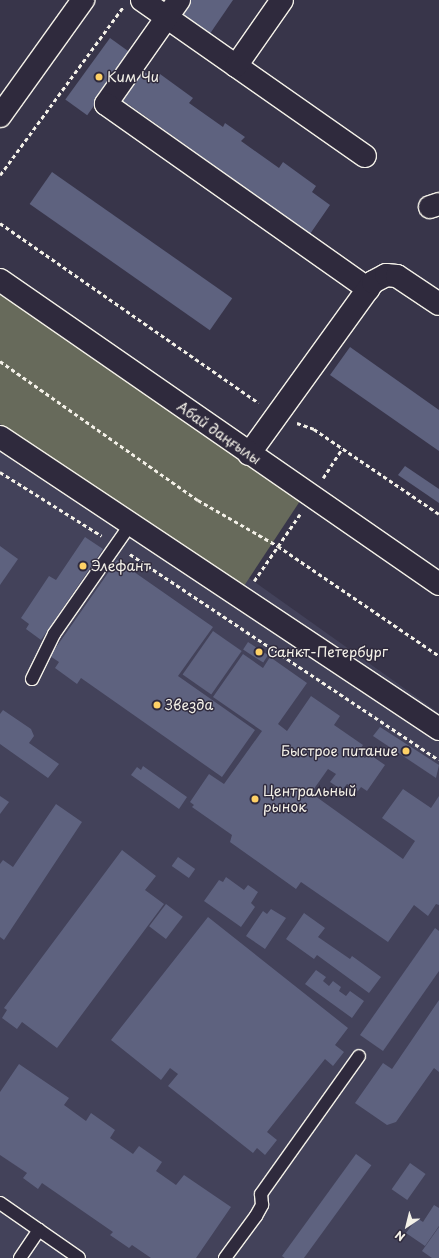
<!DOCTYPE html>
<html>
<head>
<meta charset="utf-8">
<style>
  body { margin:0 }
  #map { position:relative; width:439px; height:1258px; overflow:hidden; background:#38354a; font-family:"Playpen Sans",sans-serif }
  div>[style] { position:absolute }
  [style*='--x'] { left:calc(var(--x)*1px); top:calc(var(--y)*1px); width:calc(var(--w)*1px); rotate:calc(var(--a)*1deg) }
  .built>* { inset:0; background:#43425a }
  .green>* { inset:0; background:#676a5b }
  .building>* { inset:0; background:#5e627f; transform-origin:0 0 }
  .path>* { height:2.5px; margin-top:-1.25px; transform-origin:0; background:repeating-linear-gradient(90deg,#f4f1e8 0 4px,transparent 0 7px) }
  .roads { filter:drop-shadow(1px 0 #f4f1e8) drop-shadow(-1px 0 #f4f1e8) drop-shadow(0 1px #f4f1e8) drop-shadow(0 -1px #f4f1e8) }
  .lane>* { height:12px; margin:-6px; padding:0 6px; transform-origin:6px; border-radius:6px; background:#2f2a3d }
  .street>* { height:22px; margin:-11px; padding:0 11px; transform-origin:11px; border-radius:11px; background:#2f2a3d }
  .secondary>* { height:22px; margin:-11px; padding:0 11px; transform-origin:11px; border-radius:11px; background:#2f2a3d }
  .dots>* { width:11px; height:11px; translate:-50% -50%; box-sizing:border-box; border:2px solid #2f2a3d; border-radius:50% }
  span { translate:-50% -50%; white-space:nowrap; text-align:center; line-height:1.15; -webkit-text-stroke:3px #2f2a3d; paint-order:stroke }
  .poi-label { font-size:14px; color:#f4f1e8 }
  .left { translate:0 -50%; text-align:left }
  .right { translate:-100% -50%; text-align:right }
  .street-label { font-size:14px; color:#f4f1e8 }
  .north { position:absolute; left:387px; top:1206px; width:40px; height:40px; -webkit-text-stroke:3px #2f2a3d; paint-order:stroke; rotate:215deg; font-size:11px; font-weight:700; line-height:16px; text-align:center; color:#f4f1e8 }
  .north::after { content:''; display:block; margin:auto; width:14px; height:18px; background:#f4f1e8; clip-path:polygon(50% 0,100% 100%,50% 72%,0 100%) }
</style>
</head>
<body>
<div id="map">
  <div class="built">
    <i style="clip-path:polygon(0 401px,439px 713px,439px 1258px,0 1258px)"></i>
  </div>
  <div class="green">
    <i style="clip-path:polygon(0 293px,300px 501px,242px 589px,0 424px)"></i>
  </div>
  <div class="building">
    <i style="clip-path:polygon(187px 0,233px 0,207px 38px,176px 16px)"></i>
    <i style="left:110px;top:38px;width:27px;height:76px;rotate:36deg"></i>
    <i style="clip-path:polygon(136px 66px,156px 80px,160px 74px,193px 98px,189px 103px,223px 127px,225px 123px,245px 137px,241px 141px,279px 168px,283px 162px,316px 186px,312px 192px,330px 205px,310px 234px,128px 104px,126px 107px,113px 98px)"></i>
    <i style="left:52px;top:172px;width:220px;height:39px;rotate:35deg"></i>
    <i style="clip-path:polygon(350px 347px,439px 410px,439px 451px,330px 375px)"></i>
    <i style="clip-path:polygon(405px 466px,439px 489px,439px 503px,398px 475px)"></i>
    <i style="clip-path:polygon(85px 537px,103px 549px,41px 640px,26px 629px,29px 624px,21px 618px,49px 576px,56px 580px)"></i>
    <i style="clip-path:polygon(0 546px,18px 559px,0 585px)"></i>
    <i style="clip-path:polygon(117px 560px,213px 627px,178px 676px,255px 730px,222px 777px,81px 678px,77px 684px,55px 668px,59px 662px,50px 656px)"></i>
    <i style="left:213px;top:631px;width:35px;height:53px;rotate:35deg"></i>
    <i style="left:248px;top:642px;width:24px;height:9px;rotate:33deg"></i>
    <i style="clip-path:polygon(243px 654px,263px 668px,270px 657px,307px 683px,278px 724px,287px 731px,311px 696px,340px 716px,334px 725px,363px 745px,357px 753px,365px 758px,369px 754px,385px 765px,367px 791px,361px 787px,358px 791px,347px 784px,342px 790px,330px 782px,336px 774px,328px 769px,311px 793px,403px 859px,415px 841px,382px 818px,403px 789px,431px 808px,439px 796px,439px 905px,436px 904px,428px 916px,414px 905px,388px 942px,301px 882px,296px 889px,230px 842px,232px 835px,192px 807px,194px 805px,190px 802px,209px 774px,224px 784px,262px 731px,213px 697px)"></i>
    <i style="clip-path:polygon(3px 710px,31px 729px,34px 736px,29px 743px,59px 764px,48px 778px,0 744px,0 714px)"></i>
    <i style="clip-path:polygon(380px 727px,439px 765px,436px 778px,373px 736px)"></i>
    <i style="clip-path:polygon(143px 766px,187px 797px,179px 809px,131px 775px,137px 767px,141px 770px)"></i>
    <i style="clip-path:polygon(0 796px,9px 802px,0 814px)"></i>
    <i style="clip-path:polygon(56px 804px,82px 822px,4px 940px,0 937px,0 864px,3px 860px,13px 867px)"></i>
    <i style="clip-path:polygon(122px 850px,156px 876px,145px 890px,164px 904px,57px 1048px,22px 1022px,17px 1029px,2px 1018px,7px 1010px,4px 1008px)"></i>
    <i style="left:178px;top:857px;width:21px;height:11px;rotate:35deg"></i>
    <i style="clip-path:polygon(226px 877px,244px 890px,248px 885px,258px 892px,251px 903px,255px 907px,241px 927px,204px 901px,219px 880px,223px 882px)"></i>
    <i style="left:166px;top:904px;width:21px;height:28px;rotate:37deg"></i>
    <i style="clip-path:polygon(271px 909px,286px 918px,265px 949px,246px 936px,263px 911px,267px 914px)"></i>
    <i style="clip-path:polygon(304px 913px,325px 928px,318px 937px,350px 959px,352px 956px,381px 977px,369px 993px,317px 955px,314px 959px,286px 939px)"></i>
    <i style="clip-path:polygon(208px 917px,348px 1028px,335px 1045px,344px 1052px,333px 1066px,325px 1059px,267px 1132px,277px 1140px,265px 1155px,257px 1148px,253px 1153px,168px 1086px,178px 1074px,170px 1068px,161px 1080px,111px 1040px)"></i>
    <i style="clip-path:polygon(435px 928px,439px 931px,439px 971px,383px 1051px,360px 1035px)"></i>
    <i style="clip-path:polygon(316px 970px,326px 977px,323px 981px,329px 986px,333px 981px,341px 987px,339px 991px,346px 996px,350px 991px,364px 1001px,352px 1018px,305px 984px)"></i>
    <i style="clip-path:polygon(439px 1000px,439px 1072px,434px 1068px,396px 1122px,387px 1125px,355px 1103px,383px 1063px,392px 1069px)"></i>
    <i style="clip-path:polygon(19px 1064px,69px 1098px,64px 1105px,86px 1121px,91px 1113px,115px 1130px,110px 1138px,133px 1154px,139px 1146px,162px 1162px,156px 1171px,176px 1185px,184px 1175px,231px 1207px,196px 1258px,151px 1258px,132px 1245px,129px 1248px,110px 1235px,113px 1232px,42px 1183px,38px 1189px,23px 1178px,27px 1173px,0 1155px,0 1092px)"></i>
    <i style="left:356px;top:1154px;width:19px;height:126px;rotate:36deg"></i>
    <i style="left:410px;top:1163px;width:19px;height:32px;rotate:35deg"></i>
    <i style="clip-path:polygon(434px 1205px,439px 1208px,439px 1226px,425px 1246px,406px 1233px,417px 1218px,423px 1222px)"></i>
    <i style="clip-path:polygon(439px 1227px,439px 1258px,432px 1258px,422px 1251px)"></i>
  </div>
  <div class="path">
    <i style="--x:0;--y:175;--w:208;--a:-53.8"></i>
    <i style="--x:0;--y:223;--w:315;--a:34.8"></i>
    <i style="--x:0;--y:361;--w:242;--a:35.1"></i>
    <i style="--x:198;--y:500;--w:92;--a:29.9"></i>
    <i style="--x:278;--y:546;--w:195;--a:34.3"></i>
    <i style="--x:297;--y:423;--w:18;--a:19"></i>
    <i style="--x:314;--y:429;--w:151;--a:34.2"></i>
    <i style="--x:0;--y:472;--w:120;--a:32.1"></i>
    <i style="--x:323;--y:478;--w:35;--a:-57"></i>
    <i style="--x:130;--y:554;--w:371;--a:33.7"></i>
    <i style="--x:254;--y:581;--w:81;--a:-55.5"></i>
  </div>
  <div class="roads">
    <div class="lane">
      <i style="--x:32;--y:679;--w:50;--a:-63.9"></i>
      <i style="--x:54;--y:634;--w:133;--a:-55.1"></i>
      <i style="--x:0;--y:1203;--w:96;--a:34.8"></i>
      <i style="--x:20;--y:1258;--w:34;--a:-56"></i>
      <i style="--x:225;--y:1258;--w:52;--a:-53.6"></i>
      <i style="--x:256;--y:1216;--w:13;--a:-61"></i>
      <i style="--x:262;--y:1205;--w:11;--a:-95"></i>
      <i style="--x:261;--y:1194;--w:169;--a:-54.6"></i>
    </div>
    <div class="street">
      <i style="--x:142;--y:0;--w:272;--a:35"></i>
      <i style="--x:179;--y:0;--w:127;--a:125.1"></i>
      <i style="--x:106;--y:104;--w:321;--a:35.2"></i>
      <i style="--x:236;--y:66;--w:80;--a:-55.1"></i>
      <i style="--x:0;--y:116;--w:143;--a:-54.4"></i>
      <i style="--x:430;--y:207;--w:9;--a:-18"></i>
      <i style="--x:249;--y:454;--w:212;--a:-54.2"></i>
      <i style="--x:373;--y:282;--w:15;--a:-28"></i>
      <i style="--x:386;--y:275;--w:11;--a:5"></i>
      <i style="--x:397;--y:276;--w:50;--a:33.7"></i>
    </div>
    <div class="secondary">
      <i style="--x:0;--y:280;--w:534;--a:34.7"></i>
      <i style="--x:0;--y:437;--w:527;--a:33.63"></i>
    </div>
  </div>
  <div class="dots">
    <i style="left:99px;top:77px;background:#ffd166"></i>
    <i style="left:83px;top:566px;background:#ffd166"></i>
    <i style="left:259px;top:652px;background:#ffd166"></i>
    <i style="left:157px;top:705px;background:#ffd166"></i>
    <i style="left:406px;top:751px;background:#ffd166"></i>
    <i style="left:255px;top:799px;background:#ffd166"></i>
  </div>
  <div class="poi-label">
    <span class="left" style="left:107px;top:77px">Ким Чи</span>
    <span class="left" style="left:91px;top:566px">Элефант</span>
    <span class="left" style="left:267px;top:652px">Санкт-Петербург</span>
    <span class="left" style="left:165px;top:705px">Звезда</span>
    <span class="right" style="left:398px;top:751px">Быстрое питание</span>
    <span class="left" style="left:263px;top:799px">Центральный<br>рынок</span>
  </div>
  <div class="street-label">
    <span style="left:219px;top:433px;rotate:35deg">Абай даңғылы</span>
  </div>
  <div class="north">N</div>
</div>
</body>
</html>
